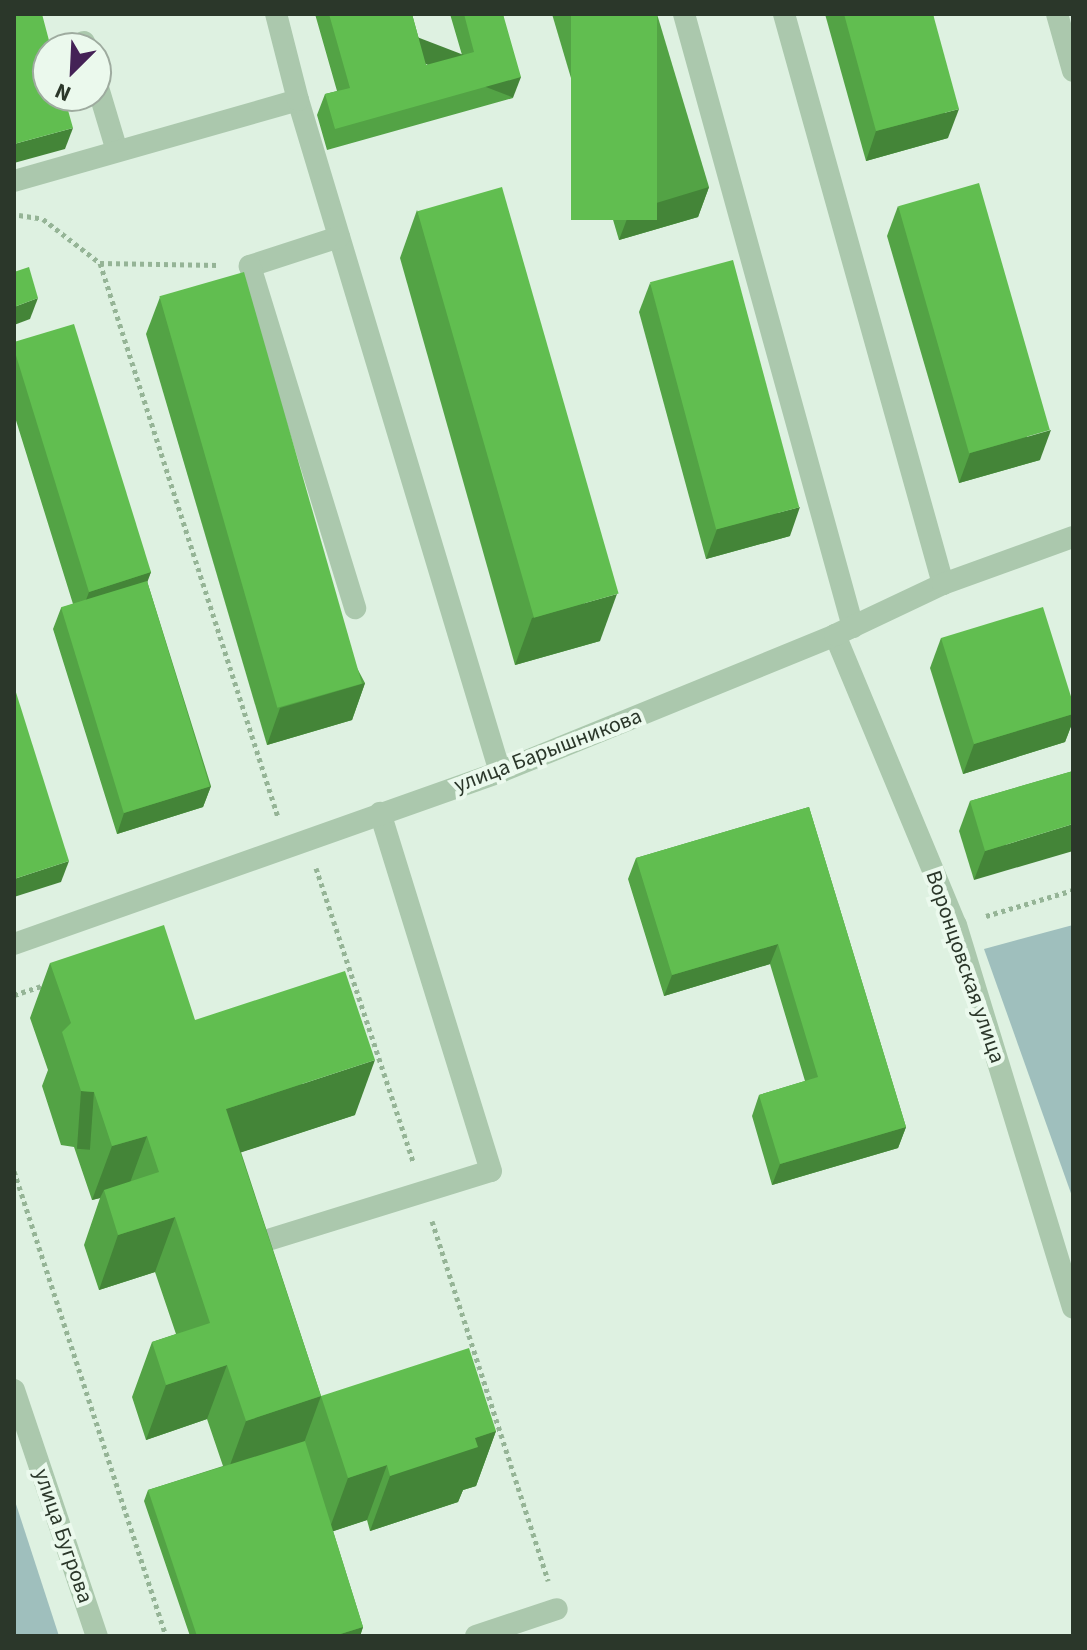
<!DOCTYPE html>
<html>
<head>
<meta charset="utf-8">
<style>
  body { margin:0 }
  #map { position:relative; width:1087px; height:1650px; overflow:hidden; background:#def1e1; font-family:"Source Sans 3",sans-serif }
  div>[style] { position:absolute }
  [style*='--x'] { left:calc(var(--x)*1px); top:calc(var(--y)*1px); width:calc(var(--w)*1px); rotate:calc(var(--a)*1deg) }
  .green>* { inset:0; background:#9fbfbd }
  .path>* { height:5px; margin-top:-2.5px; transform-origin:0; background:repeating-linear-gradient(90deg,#95b496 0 4px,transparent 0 8px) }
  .service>* { height:22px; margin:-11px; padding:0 11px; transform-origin:11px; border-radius:11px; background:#abc8ad }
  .minor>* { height:22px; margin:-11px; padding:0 11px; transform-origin:11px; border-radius:11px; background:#abc8ad }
  .wall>* { inset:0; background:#53a345 }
  .shaded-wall>* { inset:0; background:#448538; transform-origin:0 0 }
  .building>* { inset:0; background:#61be50; transform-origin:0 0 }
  span { translate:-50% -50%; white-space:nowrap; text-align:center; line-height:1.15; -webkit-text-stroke:8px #ebf9ed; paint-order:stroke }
  .street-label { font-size:22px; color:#2b372a }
  .frame { position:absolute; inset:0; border:16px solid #2b372a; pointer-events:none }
  .north { position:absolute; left:32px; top:32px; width:80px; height:80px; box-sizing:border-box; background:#ebf9ed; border:2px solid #9eab9f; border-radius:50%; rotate:204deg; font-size:22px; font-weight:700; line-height:32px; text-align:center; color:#2b372a }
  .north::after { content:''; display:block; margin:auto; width:28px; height:36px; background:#442256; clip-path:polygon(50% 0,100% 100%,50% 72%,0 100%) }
</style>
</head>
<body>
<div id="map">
  <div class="green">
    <i style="clip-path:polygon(1073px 925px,1073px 1199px,984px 949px)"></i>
    <i style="clip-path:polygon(14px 1498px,59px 1636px,14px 1636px)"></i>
  </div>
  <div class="path">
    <i style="--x:19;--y:215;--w:24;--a:9"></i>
    <i style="--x:43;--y:219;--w:72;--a:37.7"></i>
    <i style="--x:100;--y:263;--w:582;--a:72.19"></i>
    <i style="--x:100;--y:263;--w:119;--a:1"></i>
    <i style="--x:316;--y:868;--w:310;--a:71.7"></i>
    <i style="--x:986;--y:916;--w:91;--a:-16.6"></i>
    <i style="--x:14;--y:995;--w:35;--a:-18"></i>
    <i style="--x:14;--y:1171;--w:489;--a:71.9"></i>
    <i style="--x:432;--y:1221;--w:378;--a:72.1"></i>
  </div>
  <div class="service">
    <i style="--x:684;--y:14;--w:636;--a:74.59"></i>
    <i style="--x:784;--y:14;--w:592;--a:74.41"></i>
    <i style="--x:1057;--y:14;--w:59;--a:74.3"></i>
    <i style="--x:84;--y:42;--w:6;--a:72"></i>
    <i style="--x:96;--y:81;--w:73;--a:73.3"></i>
    <i style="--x:298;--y:100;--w:702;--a:73.27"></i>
    <i style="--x:14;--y:181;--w:295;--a:-15.9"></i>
    <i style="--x:298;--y:100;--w:89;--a:-104.3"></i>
    <i style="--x:339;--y:237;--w:94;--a:162"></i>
    <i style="--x:250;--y:266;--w:358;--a:72.9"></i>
    <i style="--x:835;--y:635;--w:314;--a:67.4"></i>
    <i style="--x:956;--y:925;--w:400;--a:73"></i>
    <i style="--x:268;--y:1240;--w:233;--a:-17.2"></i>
    <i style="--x:491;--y:1171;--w:375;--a:-107.2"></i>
    <i style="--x:476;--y:1636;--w:85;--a:-18.4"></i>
  </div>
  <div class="minor">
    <i style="--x:14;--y:944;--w:516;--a:-19.49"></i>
    <i style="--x:500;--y:772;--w:362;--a:-22.2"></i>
    <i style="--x:835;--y:635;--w:119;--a:-25.3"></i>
    <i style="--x:943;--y:584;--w:138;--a:-19.9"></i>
    <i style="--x:14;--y:1390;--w:260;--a:71.4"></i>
  </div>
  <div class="wall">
    <i style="clip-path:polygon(315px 14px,412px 14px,426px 65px,462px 55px,450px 14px,503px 14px,513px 98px,327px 150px,317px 115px,325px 94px,337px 91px)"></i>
    <i style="clip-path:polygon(552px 14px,657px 14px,709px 187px,698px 217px,619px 240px)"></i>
    <i style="clip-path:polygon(825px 14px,933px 14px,948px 138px,866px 161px)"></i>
    <i style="clip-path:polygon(898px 206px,1040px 460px,959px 483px,887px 236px)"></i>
    <i style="clip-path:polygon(417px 210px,600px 641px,515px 665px,400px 258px)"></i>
    <i style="clip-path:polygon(650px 283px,790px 536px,706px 559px,639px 312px)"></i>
    <i style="clip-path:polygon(160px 297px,365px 683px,352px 720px,267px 745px,146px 334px)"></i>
    <i style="clip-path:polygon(14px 342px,151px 572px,147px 581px,211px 786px,203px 807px,117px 834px,53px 629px,61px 608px,73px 604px,14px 414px)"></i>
    <i style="clip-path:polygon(941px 638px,1073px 703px,1073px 721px,1065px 742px,963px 774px,930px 668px)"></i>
    <i style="clip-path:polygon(1073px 771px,974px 880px,959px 831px,970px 801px)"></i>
    <i style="clip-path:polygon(809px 807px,906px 1127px,898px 1148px,772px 1185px,752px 1116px,759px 1095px,805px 1081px,770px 964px,664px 996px,628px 879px,636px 858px)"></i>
    <i style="clip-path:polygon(50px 963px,195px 1020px,355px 1115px,241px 1152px,321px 1396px,496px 1431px,476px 1486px,463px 1490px,458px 1502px,370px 1531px,367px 1520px,333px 1531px,363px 1627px,360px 1636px,190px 1636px,144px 1501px,148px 1490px,223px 1466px,207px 1419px,146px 1440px,132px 1397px,152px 1342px,176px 1334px,155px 1272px,99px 1290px,84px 1245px,100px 1198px,92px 1200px,74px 1147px,61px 1145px,42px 1086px,48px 1070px,30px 1018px)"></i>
  </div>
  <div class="shaded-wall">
    <i style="left:521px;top:77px;width:22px;height:193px;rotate:111deg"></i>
    <i style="clip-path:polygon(959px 109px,948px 138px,866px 161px,876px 131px)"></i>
    <i style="clip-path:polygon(73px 128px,65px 149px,14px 163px,14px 144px)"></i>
    <i style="clip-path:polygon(709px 187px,698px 217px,619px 240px,630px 211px)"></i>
    <i style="clip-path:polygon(38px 298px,30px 319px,14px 325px,14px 307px)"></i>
    <i style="clip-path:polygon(1051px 430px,1040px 460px,959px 483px,970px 453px)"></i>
    <i style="clip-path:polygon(800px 507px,790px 536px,706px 559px,717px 529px)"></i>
    <i style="clip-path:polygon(151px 572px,140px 602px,78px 621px,89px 592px)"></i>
    <i style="clip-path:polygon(617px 594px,600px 641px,515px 665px,532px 618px)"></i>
    <i style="clip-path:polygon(365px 683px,352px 720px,267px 745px,280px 708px)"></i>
    <i style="clip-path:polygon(1073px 714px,1073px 721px,1065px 742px,963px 774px,974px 744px)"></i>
    <i style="clip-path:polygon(211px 786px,203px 807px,117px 834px,124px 813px)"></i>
    <i style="clip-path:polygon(1073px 824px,1073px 851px,974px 880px,985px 851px)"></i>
    <i style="clip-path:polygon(69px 861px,61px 882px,14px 897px,14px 879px)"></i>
    <i style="clip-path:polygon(778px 944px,770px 964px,664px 996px,672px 975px)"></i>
    <i style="clip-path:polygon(375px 1060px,355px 1115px,206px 1164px,226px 1109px)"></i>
    <i style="left:81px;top:1091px;width:13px;height:58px;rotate:4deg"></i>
    <i style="clip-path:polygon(906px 1127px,898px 1148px,772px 1185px,780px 1164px)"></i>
    <i style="clip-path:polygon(147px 1136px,127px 1191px,104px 1190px,100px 1198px,92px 1200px,112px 1146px)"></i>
    <i style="clip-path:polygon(175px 1217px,155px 1272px,99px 1290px,118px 1235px)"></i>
    <i style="clip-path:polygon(227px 1365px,207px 1419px,146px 1440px,166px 1385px)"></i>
    <i style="clip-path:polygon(321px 1396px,301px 1451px,226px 1476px,246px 1421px)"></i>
    <i style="clip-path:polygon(496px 1431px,476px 1486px,463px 1490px,458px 1502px,370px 1531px,390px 1476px,475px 1438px)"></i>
    <i style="clip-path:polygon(387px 1465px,367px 1520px,328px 1533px,348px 1478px)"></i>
    <i style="clip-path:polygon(363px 1627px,360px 1636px,334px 1636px)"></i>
  </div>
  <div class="building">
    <i style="clip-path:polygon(14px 14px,42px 14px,51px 48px,48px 48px,48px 96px,64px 96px,73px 128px,14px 144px)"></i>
    <i style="clip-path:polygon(329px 14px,412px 14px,426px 65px,474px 52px,464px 14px,503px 14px,521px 77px,335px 129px,325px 94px,350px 88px)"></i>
    <i style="left:571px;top:14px;width:86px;height:206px"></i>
    <i style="clip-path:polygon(844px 14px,933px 14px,959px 109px,876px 131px)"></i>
    <i style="left:979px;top:183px;width:257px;height:84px;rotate:74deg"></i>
    <i style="left:502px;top:187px;width:423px;height:88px;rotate:74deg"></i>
    <i style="left:733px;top:260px;width:256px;height:86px;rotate:75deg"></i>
    <i style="clip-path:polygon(29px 267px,38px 298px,14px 307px,14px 272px)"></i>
    <i style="left:244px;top:272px;width:428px;height:88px;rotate:74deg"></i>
    <i style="clip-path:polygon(74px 324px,151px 572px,89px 592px,14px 349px,14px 342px)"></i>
    <i style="left:147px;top:581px;width:215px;height:90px;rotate:73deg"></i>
    <i style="clip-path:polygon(1043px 607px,1073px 703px,1073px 714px,974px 744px,941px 638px)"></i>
    <i style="clip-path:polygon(14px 686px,69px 861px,14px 879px)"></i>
    <i style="clip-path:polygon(1073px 771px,1073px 824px,985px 851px,970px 801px)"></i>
    <i style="clip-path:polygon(809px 807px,906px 1127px,780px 1164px,759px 1095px,818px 1077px,778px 944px,672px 975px,636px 858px)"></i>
    <i style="clip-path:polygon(164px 925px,195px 1020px,345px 971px,375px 1060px,226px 1109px,321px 1396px,469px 1348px,496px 1431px,475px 1438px,478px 1447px,390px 1476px,387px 1465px,348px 1478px,321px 1396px,246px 1421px,227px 1365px,166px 1385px,152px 1342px,210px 1323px,175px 1217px,118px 1235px,104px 1190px,159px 1172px,147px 1136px,112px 1146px,94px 1092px,81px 1091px,62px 1032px,71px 1023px,50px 963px)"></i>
    <i style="clip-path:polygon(305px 1441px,363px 1627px,334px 1636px,197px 1636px,148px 1490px)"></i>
  </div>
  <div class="street-label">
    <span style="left:548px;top:751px;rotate:-21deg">улица Барышникова</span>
    <span style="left:965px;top:967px;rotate:71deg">Воронцовская улица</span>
    <span style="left:63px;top:1536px;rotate:71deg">улица Бугрова</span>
  </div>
  <div class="frame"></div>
  <div class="north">N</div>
</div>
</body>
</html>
